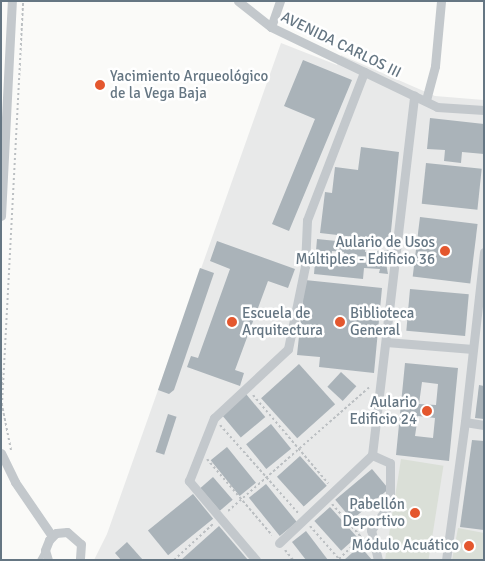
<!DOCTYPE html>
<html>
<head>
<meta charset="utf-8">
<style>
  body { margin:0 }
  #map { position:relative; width:485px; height:561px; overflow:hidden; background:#fafaf8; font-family:Signika,sans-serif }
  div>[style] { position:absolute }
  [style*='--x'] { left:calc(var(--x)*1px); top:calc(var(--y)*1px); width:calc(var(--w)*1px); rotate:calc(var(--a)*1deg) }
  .built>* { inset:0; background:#e8e9e9 }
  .green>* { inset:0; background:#dadfd7; transform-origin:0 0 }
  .building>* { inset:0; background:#aab3b9; transform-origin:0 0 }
  .path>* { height:2px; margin-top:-1px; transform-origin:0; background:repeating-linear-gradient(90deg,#bbbfc2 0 2.5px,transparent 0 5px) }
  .lane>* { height:4.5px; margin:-2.25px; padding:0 2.25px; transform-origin:2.25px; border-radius:2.25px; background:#c3c8cc }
  .street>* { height:9px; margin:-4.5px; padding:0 4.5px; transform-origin:4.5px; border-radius:4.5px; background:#c3c8cc }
  .dots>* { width:14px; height:14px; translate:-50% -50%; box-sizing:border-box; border:2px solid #fff; border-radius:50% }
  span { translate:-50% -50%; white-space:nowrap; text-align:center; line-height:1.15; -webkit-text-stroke:5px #fff; paint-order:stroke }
  .street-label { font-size:15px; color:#657683 }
  .poi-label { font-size:15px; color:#657683 }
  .left { translate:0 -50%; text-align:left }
  .right { translate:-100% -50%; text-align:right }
  .frame { position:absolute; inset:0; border:2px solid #657683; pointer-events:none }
</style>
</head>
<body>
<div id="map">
  <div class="built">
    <i style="clip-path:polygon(281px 43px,337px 65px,341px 55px,435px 96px,484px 100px,484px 560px,94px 560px,107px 534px)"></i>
  </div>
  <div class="green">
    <i style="left:401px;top:459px;width:43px;height:102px;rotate:9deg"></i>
    <i style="clip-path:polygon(458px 528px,484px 533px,484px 560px,452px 560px)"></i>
  </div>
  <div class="building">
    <i style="clip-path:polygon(303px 60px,352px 80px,289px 231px,272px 224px,315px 119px,284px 106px)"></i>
    <i style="clip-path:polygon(430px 118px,484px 124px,484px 154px,462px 152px,461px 163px,444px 161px,445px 150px,427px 149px)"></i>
    <i style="clip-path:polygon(361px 147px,399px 152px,390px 241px,320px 233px,325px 192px,332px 193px,335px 167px,358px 170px)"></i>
    <i style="left:426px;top:163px;width:56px;height:41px;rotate:6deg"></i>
    <i style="left:420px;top:217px;width:58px;height:60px;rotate:7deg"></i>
    <i style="clip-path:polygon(evenodd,317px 239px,366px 244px,365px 252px,390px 250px,389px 259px,385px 258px,388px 274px,379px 273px,380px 269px,364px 268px,363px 279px,314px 274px,317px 239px,332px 251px,344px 252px,343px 265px,331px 264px,332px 251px)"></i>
    <i style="clip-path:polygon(217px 241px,295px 269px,288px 288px,268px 281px,235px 370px,244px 373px,240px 386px,187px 367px,191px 356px,198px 358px,230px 269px,210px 261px)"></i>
    <i style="clip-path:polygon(200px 268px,214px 273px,174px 390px,169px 394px,158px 390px)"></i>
    <i style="clip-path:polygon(305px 280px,382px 288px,374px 373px,319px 367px,320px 357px,297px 355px)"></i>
    <i style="left:410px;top:289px;width:59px;height:42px;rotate:5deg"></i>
    <i style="clip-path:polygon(evenodd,405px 363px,458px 368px,449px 461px,396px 455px,405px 363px,422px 382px,438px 384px,436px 405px,419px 404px,422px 382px,405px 363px,418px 416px,435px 418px,433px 438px,415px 436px,418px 416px)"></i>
    <i style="left:299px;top:364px;width:54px;height:51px;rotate:48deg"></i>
    <i style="left:341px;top:372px;width:21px;height:20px;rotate:43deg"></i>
    <i style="clip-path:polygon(479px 385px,484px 386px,484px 419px,475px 418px)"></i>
    <i style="left:246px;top:394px;width:30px;height:32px;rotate:50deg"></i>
    <i style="left:168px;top:414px;width:9px;height:40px;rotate:18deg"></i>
    <i style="left:271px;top:424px;width:32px;height:32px;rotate:51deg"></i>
    <i style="clip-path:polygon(472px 440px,484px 441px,484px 530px,460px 527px)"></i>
    <i style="left:227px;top:447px;width:46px;height:21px;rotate:51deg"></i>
    <i style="left:300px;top:456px;width:40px;height:31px;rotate:48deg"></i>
    <i style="left:372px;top:469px;width:26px;height:48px;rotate:50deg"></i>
    <i style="left:213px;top:477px;width:30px;height:17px;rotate:49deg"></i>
    <i style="left:266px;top:484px;width:49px;height:22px;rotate:51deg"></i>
    <i style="left:193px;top:494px;width:32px;height:58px;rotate:51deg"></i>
    <i style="left:330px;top:507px;width:40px;height:21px;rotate:48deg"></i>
    <i style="clip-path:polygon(219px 526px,248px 560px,181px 560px)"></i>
    <i style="clip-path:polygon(306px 531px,328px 560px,306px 560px,292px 542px)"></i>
    <i style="clip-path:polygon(127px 542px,143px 560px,121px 560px,115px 553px)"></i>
    <i style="clip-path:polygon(360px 546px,372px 560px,344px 560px)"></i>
  </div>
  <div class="path">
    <i style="--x:253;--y:395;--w:116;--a:49.6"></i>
    <i style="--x:220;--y:425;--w:118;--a:48.4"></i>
    <i style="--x:11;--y:450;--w:46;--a:-101.3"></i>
    <i style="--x:2;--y:405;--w:405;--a:-87"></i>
    <i style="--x:207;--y:459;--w:100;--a:49.5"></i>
    <i style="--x:332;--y:504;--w:45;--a:48.6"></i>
    <i style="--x:228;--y:511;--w:190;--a:-41.2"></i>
    <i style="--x:310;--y:526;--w:44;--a:48.7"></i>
    <i style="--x:339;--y:559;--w:33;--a:-44"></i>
    <i style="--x:285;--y:550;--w:13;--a:51"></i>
    <i style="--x:174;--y:560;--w:53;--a:-42.7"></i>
  </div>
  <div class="lane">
    <i style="--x:39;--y:560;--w:10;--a:-61"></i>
  </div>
  <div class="street">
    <i style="--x:238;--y:1;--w:42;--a:38.2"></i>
    <i style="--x:271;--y:27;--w:184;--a:25.7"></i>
    <i style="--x:437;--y:107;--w:47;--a:3.7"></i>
    <i style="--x:271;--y:27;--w:28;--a:-71"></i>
    <i style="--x:426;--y:100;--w:35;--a:-75"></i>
    <i style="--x:435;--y:66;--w:65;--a:-84.7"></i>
    <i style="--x:1;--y:216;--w:215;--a:-87.1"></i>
    <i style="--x:484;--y:252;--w:171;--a:96.4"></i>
    <i style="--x:465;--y:422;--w:19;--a:9"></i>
    <i style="--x:386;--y:342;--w:87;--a:4.6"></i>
    <i style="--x:1;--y:453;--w:32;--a:64"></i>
    <i style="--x:15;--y:482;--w:65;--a:55.6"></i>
    <i style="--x:279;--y:543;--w:128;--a:-43.4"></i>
    <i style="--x:48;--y:560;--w:10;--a:-107"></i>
    <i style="--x:45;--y:550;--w:11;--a:-68"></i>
    <i style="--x:49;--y:540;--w:10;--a:-45"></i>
    <i style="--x:56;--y:533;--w:11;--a:-5"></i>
    <i style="--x:67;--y:532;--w:18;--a:41"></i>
    <i style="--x:81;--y:544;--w:16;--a:94"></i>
    <i style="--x:256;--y:560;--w:104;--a:-130.3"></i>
    <i style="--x:189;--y:481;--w:68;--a:-68.4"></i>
    <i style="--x:214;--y:418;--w:101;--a:-43"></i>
    <i style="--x:288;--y:349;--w:85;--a:-78.4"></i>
    <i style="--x:305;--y:266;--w:46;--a:-87.5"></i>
    <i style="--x:307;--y:220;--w:159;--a:-68.9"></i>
    <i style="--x:378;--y:560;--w:31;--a:-103"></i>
    <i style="--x:371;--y:530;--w:32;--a:-54"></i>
    <i style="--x:390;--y:504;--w:41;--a:-90"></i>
    <i style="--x:390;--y:463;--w:20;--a:-156"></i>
    <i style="--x:372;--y:455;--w:362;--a:-83.3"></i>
    <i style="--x:446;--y:560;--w:139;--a:-82.2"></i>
  </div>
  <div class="dots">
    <i style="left:100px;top:85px;background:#e4572e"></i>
    <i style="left:445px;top:251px;background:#e4572e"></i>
    <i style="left:232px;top:322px;background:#e4572e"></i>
    <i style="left:340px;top:322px;background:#e4572e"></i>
    <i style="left:427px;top:411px;background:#e4572e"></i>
    <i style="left:415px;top:513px;background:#e4572e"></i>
    <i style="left:469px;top:546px;background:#e4572e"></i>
  </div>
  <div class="street-label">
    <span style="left:341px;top:45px;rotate:26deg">AVENIDA CARLOS III</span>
  </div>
  <div class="poi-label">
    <span class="left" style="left:110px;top:85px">Yacimiento Arqueológico<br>de la Vega Baja</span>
    <span class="right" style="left:435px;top:251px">Aulario de Usos<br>Múltiples - Edificio 36</span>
    <span class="left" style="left:242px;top:322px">Escuela de<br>Arquitectura</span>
    <span class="left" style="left:350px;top:322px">Biblioteca<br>General</span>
    <span class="right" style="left:417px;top:411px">Aulario<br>Edificio 24</span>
    <span class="right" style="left:405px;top:513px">Pabellón<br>Deportivo</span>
    <span class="right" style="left:459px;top:546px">Módulo Acuático</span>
  </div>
  <div class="frame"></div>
</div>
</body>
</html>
